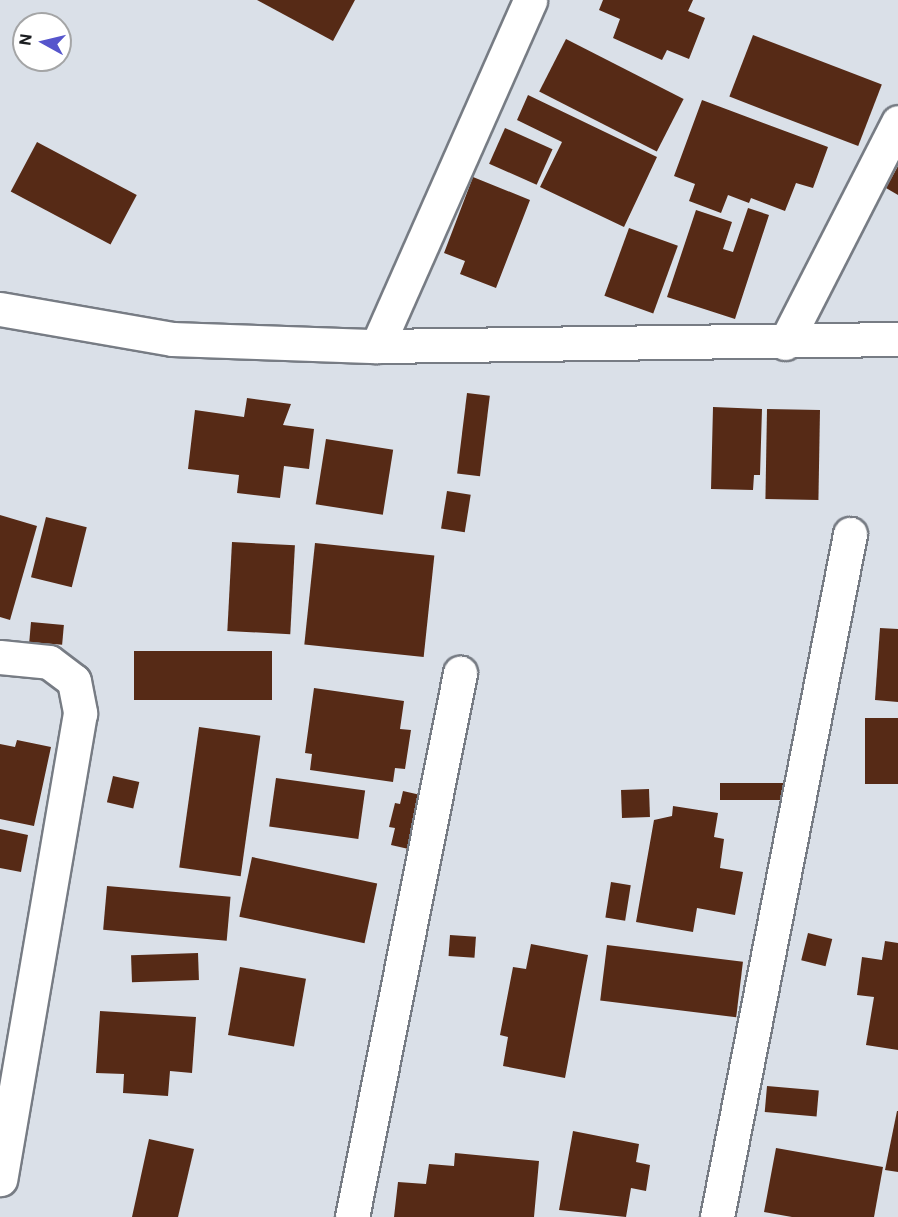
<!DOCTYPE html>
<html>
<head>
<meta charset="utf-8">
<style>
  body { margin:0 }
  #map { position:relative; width:898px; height:1217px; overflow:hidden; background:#dae0e8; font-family:Roboto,sans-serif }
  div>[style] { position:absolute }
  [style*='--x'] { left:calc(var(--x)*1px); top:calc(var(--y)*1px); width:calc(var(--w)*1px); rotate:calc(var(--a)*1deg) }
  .building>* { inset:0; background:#562a16; transform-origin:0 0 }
  .roads { filter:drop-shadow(2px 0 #777c84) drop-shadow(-2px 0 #777c84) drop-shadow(0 2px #777c84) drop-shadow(0 -2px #777c84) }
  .minor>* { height:33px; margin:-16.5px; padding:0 16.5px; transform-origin:16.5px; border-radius:16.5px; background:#fff }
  span { translate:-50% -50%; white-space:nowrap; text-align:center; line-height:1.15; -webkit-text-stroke:6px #fff; paint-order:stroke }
  .north { position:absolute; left:12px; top:12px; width:60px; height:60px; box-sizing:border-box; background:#fff; border:2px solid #a4a5a6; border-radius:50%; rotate:278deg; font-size:16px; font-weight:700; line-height:24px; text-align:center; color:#1b1d20 }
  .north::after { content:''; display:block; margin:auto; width:21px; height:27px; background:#5655cc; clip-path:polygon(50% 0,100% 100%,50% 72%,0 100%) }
</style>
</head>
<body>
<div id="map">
  <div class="building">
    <i style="clip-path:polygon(257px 0,355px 0,333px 41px)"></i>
    <i style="clip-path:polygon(603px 0,693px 0,688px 11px,705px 18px,689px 59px,667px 50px,662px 60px,613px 38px,620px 19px,599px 10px)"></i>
    <i style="left:753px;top:35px;width:138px;height:66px;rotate:21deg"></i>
    <i style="left:566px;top:39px;width:132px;height:59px;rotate:27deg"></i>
    <i style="clip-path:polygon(528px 95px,657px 157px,624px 227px,540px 187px,562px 142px,517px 120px)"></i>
    <i style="clip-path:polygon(702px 100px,828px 147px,813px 188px,796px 183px,785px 211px,751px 198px,749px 203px,728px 195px,721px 213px,689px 201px,695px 184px,674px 176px)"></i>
    <i style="left:505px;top:128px;width:52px;height:39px;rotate:24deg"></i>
    <i style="left:37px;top:142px;width:113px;height:56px;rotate:28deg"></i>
    <i style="clip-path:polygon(898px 166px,898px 195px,886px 188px)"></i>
    <i style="clip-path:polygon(473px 177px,530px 200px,496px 288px,460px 274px,465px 261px,444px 253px)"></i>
    <i style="clip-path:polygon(748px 208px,769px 215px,735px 319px,667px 297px,696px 210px,732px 222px,723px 249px,733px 252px)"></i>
    <i style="left:629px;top:228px;width:52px;height:72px;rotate:20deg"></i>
    <i style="left:467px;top:393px;width:23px;height:81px;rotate:7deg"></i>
    <i style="clip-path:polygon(247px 398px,291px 404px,283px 425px,314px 429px,309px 469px,284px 466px,280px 498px,237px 493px,239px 475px,188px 469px,195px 410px,244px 417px)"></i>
    <i style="clip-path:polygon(713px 407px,762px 409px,760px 475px,754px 475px,753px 490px,711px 489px)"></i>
    <i style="left:767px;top:409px;width:53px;height:90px;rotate:1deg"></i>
    <i style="left:326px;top:439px;width:68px;height:66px;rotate:9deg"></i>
    <i style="left:447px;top:491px;width:24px;height:38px;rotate:9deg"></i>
    <i style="clip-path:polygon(0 515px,37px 526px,10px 620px,0 617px)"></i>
    <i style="left:46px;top:517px;width:42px;height:62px;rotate:14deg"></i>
    <i style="left:232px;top:542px;width:63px;height:89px;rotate:3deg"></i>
    <i style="left:315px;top:543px;width:120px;height:102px;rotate:6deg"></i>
    <i style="left:31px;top:622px;width:33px;height:20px;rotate:5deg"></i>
    <i style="clip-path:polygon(880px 628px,898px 629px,898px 702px,875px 700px)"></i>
    <i style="left:134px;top:651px;width:138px;height:49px"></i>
    <i style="clip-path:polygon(314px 688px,404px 701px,400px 729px,411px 730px,405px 769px,395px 768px,393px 782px,310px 770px,312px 754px,305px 753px)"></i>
    <i style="left:898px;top:718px;width:66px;height:33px;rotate:90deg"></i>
    <i style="left:199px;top:727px;width:62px;height:142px;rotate:8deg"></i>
    <i style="clip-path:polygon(17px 740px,51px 747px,34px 826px,0 819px,0 744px,15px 747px)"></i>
    <i style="left:113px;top:776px;width:27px;height:27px;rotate:13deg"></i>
    <i style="left:276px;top:778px;width:90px;height:49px;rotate:8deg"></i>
    <i style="left:787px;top:783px;width:17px;height:67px;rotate:90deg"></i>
    <i style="left:649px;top:789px;width:28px;height:28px;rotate:88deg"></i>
    <i style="clip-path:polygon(403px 791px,425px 796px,413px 850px,391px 845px,395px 828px,389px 827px,395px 803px,400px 804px)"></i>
    <i style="clip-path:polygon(673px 806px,718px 813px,714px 837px,724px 839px,720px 868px,743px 872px,735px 915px,697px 908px,693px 932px,636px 922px,654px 820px,672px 816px)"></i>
    <i style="clip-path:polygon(0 829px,28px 835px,21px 872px,0 868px)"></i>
    <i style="left:252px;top:857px;width:128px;height:61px;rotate:12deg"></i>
    <i style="left:611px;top:882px;width:20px;height:36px;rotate:9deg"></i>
    <i style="left:107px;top:886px;width:124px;height:44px;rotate:5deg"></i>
    <i style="left:808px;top:933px;width:25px;height:28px;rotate:14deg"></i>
    <i style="left:450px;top:935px;width:26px;height:21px;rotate:4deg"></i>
    <i style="clip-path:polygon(885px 941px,898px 943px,898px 1050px,866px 1045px,874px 997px,857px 995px,862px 957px,882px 960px)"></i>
    <i style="clip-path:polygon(531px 944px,588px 955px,565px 1078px,503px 1066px,508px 1037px,500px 1035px,513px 967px,526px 969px)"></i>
    <i style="left:607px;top:945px;width:137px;height:56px;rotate:7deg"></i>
    <i style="left:198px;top:953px;width:27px;height:67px;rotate:88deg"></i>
    <i style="left:240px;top:967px;width:67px;height:69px;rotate:10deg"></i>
    <i style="clip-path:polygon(100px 1011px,196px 1017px,192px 1073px,170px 1071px,168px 1096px,123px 1093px,124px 1074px,96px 1073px)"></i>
    <i style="left:767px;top:1086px;width:52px;height:26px;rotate:5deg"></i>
    <i style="clip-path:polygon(897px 1111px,898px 1111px,898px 1172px,885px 1170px)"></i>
    <i style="clip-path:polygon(573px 1131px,639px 1144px,636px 1162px,650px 1165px,646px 1191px,631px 1188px,626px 1217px,559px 1210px)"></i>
    <i style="clip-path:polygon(149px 1139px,194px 1149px,178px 1217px,132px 1217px)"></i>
    <i style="clip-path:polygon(776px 1148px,883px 1167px,874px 1217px,792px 1217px,764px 1212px)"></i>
    <i style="clip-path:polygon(455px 1153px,539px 1161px,534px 1217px,394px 1217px,398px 1182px,426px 1184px,429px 1164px,454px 1166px)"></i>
  </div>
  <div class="roads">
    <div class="minor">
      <i style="--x:0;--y:309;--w:175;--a:9.9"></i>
      <i style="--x:172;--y:339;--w:205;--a:2"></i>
      <i style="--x:377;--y:346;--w:521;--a:-0.77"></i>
      <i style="--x:785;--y:343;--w:248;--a:-62.9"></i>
      <i style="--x:377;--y:346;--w:378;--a:-66.1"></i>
      <i style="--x:0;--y:657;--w:49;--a:5.8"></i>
      <i style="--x:49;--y:662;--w:31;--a:37"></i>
      <i style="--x:74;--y:681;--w:33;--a:79"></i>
      <i style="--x:80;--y:713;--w:473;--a:99.7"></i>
      <i style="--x:352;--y:1217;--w:555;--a:-78.77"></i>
      <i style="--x:717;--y:1217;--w:696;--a:-78.98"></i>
    </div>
  </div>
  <div class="north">N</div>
</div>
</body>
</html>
